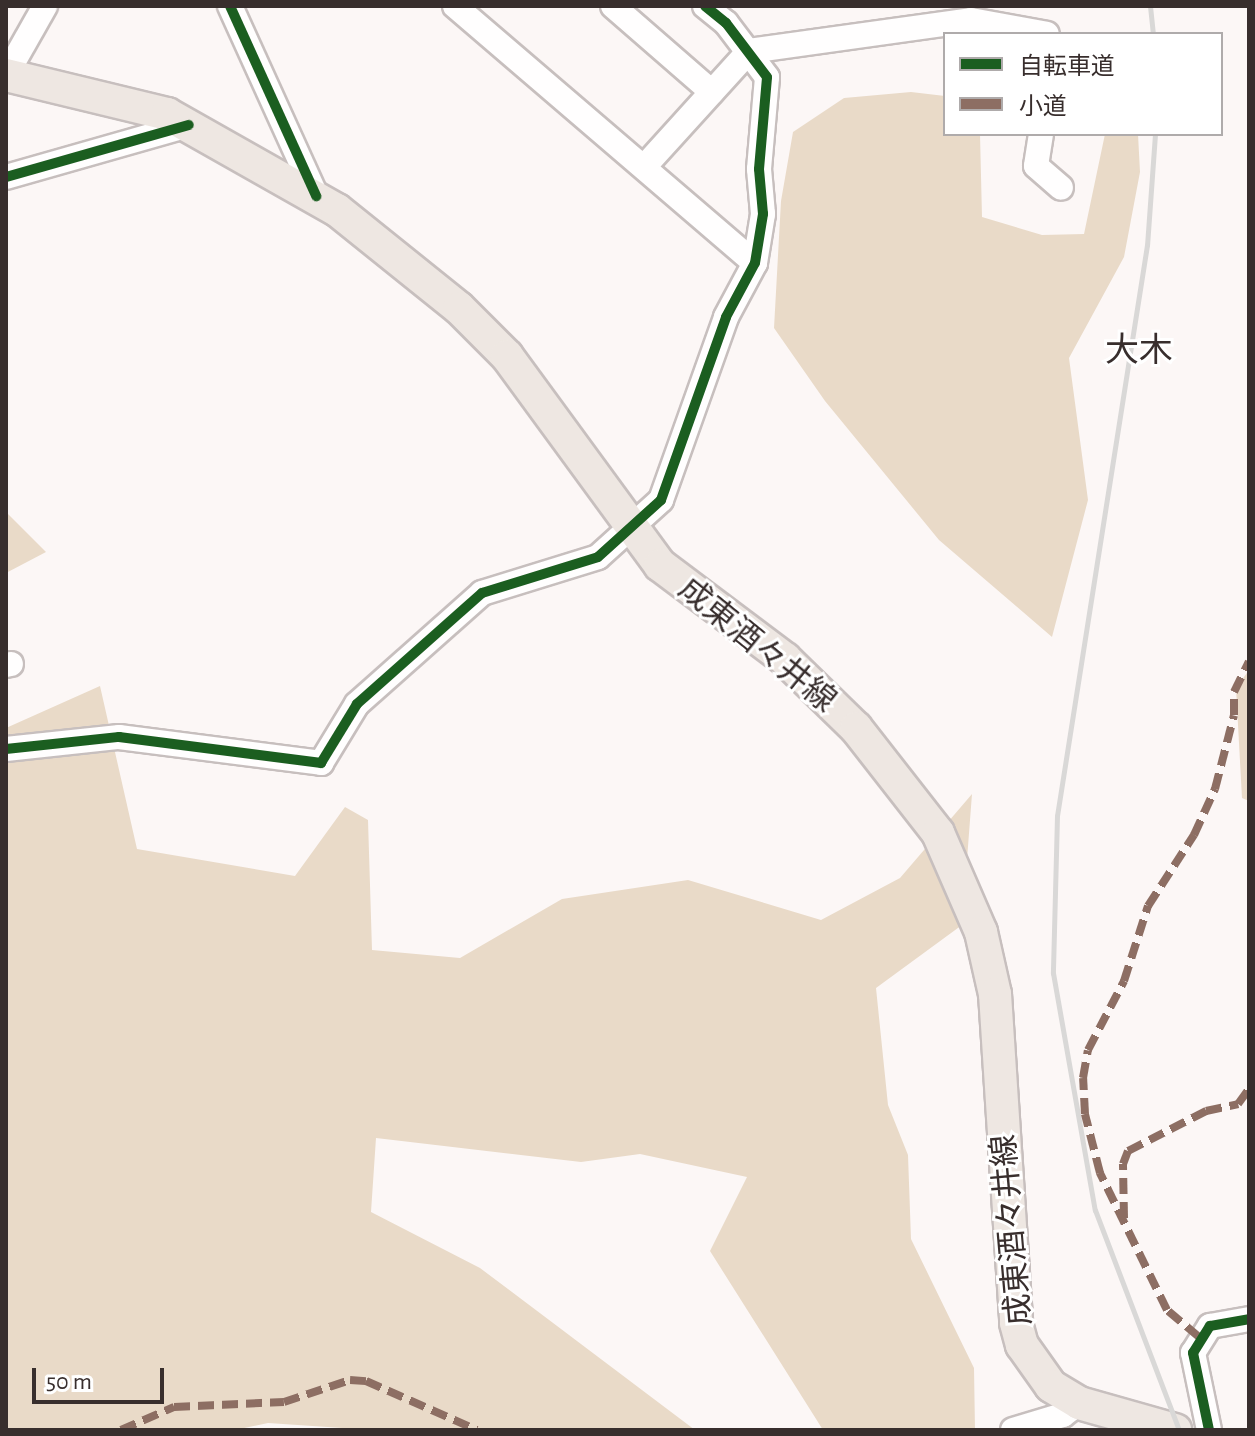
<!DOCTYPE html>
<html>
<head>
<meta charset="utf-8">
<style>
  body { margin:0 }
  #map { position:relative; width:1255px; height:1436px; overflow:hidden; background:#fcf7f6; font-family:"Alegreya Sans","Noto Sans JP",sans-serif }
  div>[style] { position:absolute }
  [style*='--x'] { left:calc(var(--x)*1px); top:calc(var(--y)*1px); width:calc(var(--w)*1px); rotate:calc(var(--a)*1deg) }
  .forest>* { inset:0; background:#e9dac8 }
  .roads { filter:drop-shadow(2px 0 #c7bfbe) drop-shadow(-2px 0 #c7bfbe) drop-shadow(0 2px #c7bfbe) drop-shadow(0 -2px #c7bfbe) }
  .minor>* { height:24px; margin:-12px; padding:0 12px; transform-origin:12px; border-radius:12px; background:#fffefe }
  .major>* { height:32px; margin:-16px; padding:0 16px; transform-origin:16px; border-radius:16px; background:#eee7e2 }
  .rail>* { height:5px; margin:-2.5px; padding:0 2.5px; transform-origin:2.5px; border-radius:2.5px; background:#d9d8d7 }
  .quiet>* { height:8px; margin-top:-4px; transform-origin:0; background:repeating-linear-gradient(90deg,#8d6e63 0 16px,transparent 0 24px) }
  .cycleway>* { height:10px; margin:-5px; padding:0 5px; transform-origin:5px; border-radius:5px; background:#1b5e20 }
  span { translate:-50% -50%; white-space:nowrap; text-align:center; line-height:1.15; -webkit-text-stroke:6px #fff; paint-order:stroke }
  .street-label { font-size:32px; color:#382e2d }
  .neighbourhood-label { font-size:34px; color:#382e2d }
  .frame { position:absolute; inset:0; border:8px solid #382e2d; pointer-events:none }
  .legend { position:absolute; left:943px; top:32px; width:280px; height:104px; box-sizing:border-box; background:#fff; border:2px solid #afabab; margin:0; padding:10px 14px; list-style:none; font-size:24px; color:#382e2d }
  .legend li { display:flex; align-items:center; gap:16px; height:40px }
  .legend b { width:40px; border:2px solid #afabab }
  .scale { position:absolute; left:32px; top:1368px; width:132px; height:36px; box-sizing:border-box; border:4px solid #382e2d; border-top:0; padding-left:10px; font-size:24px; line-height:28px; white-space:nowrap; color:#382e2d; -webkit-text-stroke:6px #fff; paint-order:stroke }
</style>
</head>
<body>
<div id="map">
  <div class="forest">
    <i style="clip-path:polygon(911px 92px,945px 96px,945px 134px,980px 134px,982px 217px,1042px 235px,1084px 234px,1105px 134px,1138px 134px,1140px 172px,1124px 257px,1069px 358px,1088px 500px,1052px 637px,939px 540px,825px 401px,774px 328px,781px 201px,793px 132px,844px 98px)"></i>
    <i style="clip-path:polygon(6px 512px,46px 552px,6px 573px)"></i>
    <i style="clip-path:polygon(1249px 670px,1249px 801px,1242px 798px,1236px 688px)"></i>
    <i style="clip-path:polygon(100px 686px,137px 849px,295px 876px,345px 807px,368px 820px,372px 950px,460px 958px,562px 899px,688px 880px,821px 920px,900px 878px,972px 794px,962px 925px,876px 988px,888px 1105px,908px 1155px,911px 1239px,974px 1368px,975px 1430px,823px 1430px,710px 1251px,747px 1177px,640px 1154px,581px 1162px,376px 1138px,371px 1212px,480px 1268px,695px 1430px,372px 1430px,268px 1423px,235px 1430px,6px 1430px,6px 728px)"></i>
  </div>
  <div class="roads">
    <div class="minor">
      <i style="--x:230;--y:6;--w:209;--a:65.6"></i>
      <i style="--x:455;--y:6;--w:395;--a:40.6"></i>
      <i style="--x:613;--y:6;--w:131;--a:41"></i>
      <i style="--x:6;--y:75;--w:79;--a:-60.5"></i>
      <i style="--x:1041;--y:134;--w:32;--a:99"></i>
      <i style="--x:1036;--y:166;--w:33;--a:41"></i>
      <i style="--x:644;--y:167;--w:156;--a:-47.8"></i>
      <i style="--x:749;--y:51;--w:224;--a:-7.9"></i>
      <i style="--x:971;--y:20;--w:77;--a:10.4"></i>
      <i style="--x:6;--y:177;--w:190;--a:-15.9"></i>
      <i style="--x:6;--y:665;--w:5;--a:-11"></i>
      <i style="--x:6;--y:749;--w:114;--a:-6.1"></i>
      <i style="--x:119;--y:737;--w:204;--a:7.3"></i>
      <i style="--x:321;--y:763;--w:69;--a:-58.6"></i>
      <i style="--x:357;--y:704;--w:167;--a:-41.6"></i>
      <i style="--x:482;--y:593;--w:121;--a:-17.2"></i>
      <i style="--x:598;--y:557;--w:85;--a:-42.1"></i>
      <i style="--x:661;--y:500;--w:194;--a:-70.4"></i>
      <i style="--x:726;--y:317;--w:61;--a:-61.8"></i>
      <i style="--x:755;--y:263;--w:50;--a:-80.7"></i>
      <i style="--x:763;--y:214;--w:45;--a:-95.1"></i>
      <i style="--x:759;--y:169;--w:92;--a:-85"></i>
      <i style="--x:767;--y:77;--w:68;--a:-127.2"></i>
      <i style="--x:726;--y:23;--w:27;--a:-141"></i>
      <i style="--x:1013;--y:1430;--w:52;--a:-16.7"></i>
      <i style="--x:1063;--y:1415;--w:20;--a:-37"></i>
      <i style="--x:1209;--y:1430;--w:79;--a:-101.7"></i>
      <i style="--x:1193;--y:1353;--w:32;--a:-58"></i>
      <i style="--x:1210;--y:1326;--w:40;--a:-10"></i>
    </div>
    <div class="major">
      <i style="--x:6;--y:75;--w:166;--a:13.6"></i>
      <i style="--x:167;--y:114;--w:195;--a:29.5"></i>
      <i style="--x:337;--y:210;--w:156;--a:38.8"></i>
      <i style="--x:459;--y:308;--w:68;--a:45"></i>
      <i style="--x:507;--y:356;--w:259;--a:53.8"></i>
      <i style="--x:660;--y:565;--w:156;--a:36.9"></i>
      <i style="--x:785;--y:659;--w:99;--a:44.2"></i>
      <i style="--x:856;--y:728;--w:133;--a:52"></i>
      <i style="--x:938;--y:833;--w:108;--a:66.5"></i>
      <i style="--x:981;--y:932;--w:64;--a:77.3"></i>
      <i style="--x:995;--y:994;--w:330;--a:86.3"></i>
      <i style="--x:1016;--y:1323;--w:23;--a:75"></i>
      <i style="--x:1022;--y:1345;--w:50;--a:54.7"></i>
      <i style="--x:1051;--y:1386;--w:33;--a:31"></i>
      <i style="--x:1079;--y:1403;--w:100;--a:15.7"></i>
    </div>
  </div>
  <div class="rail">
    <i style="--x:1150;--y:6;--w:28;--a:84"></i>
    <i style="--x:1155;--y:134;--w:111;--a:94.1"></i>
    <i style="--x:1147;--y:245;--w:578;--a:98.96"></i>
    <i style="--x:1057;--y:816;--w:157;--a:91.5"></i>
    <i style="--x:1053;--y:973;--w:241;--a:80"></i>
    <i style="--x:1095;--y:1210;--w:235;--a:69.1"></i>
  </div>
  <div class="quiet">
    <i style="--x:1124;--y:1218;--w:54;--a:-91.1"></i>
    <i style="--x:1123;--y:1164;--w:14;--a:-69"></i>
    <i style="--x:1128;--y:1151;--w:88;--a:-27.1"></i>
    <i style="--x:1206;--y:1111;--w:33;--a:-12"></i>
    <i style="--x:1238;--y:1104;--w:19;--a:-54"></i>
    <i style="--x:1199;--y:1337;--w:42;--a:-139.8"></i>
    <i style="--x:1167;--y:1310;--w:153;--a:-116.1"></i>
    <i style="--x:1100;--y:1173;--w:61;--a:-104.3"></i>
    <i style="--x:1085;--y:1114;--w:36;--a:-93"></i>
    <i style="--x:1083;--y:1078;--w:28;--a:-80"></i>
    <i style="--x:1088;--y:1050;--w:78;--a:-62.4"></i>
    <i style="--x:1124;--y:981;--w:79;--a:-72.3"></i>
    <i style="--x:1148;--y:906;--w:85;--a:-57.1"></i>
    <i style="--x:1194;--y:835;--w:51;--a:-65.5"></i>
    <i style="--x:1215;--y:789;--w:76;--a:-75.6"></i>
    <i style="--x:1234;--y:715;--w:23;--a:-90"></i>
    <i style="--x:1234;--y:692;--w:34;--a:-64"></i>
    <i style="--x:121;--y:1430;--w:58;--a:-23.5"></i>
    <i style="--x:174;--y:1407;--w:110;--a:-2.6"></i>
    <i style="--x:284;--y:1402;--w:70;--a:-18.4"></i>
    <i style="--x:350;--y:1380;--w:16;--a:4"></i>
    <i style="--x:366;--y:1381;--w:121;--a:23.8"></i>
  </div>
  <div class="cycleway">
    <i style="--x:230;--y:6;--w:209;--a:65.6"></i>
    <i style="--x:6;--y:177;--w:190;--a:-15.9"></i>
    <i style="--x:6;--y:749;--w:114;--a:-6.1"></i>
    <i style="--x:119;--y:737;--w:204;--a:7.3"></i>
    <i style="--x:321;--y:763;--w:69;--a:-58.6"></i>
    <i style="--x:357;--y:704;--w:167;--a:-41.6"></i>
    <i style="--x:482;--y:593;--w:121;--a:-17.2"></i>
    <i style="--x:598;--y:557;--w:85;--a:-42.1"></i>
    <i style="--x:661;--y:500;--w:194;--a:-70.4"></i>
    <i style="--x:726;--y:317;--w:61;--a:-61.8"></i>
    <i style="--x:755;--y:263;--w:50;--a:-80.7"></i>
    <i style="--x:763;--y:214;--w:45;--a:-95.1"></i>
    <i style="--x:759;--y:169;--w:92;--a:-85"></i>
    <i style="--x:767;--y:77;--w:68;--a:-127.2"></i>
    <i style="--x:726;--y:23;--w:27;--a:-141"></i>
    <i style="--x:1209;--y:1430;--w:79;--a:-101.7"></i>
    <i style="--x:1193;--y:1353;--w:32;--a:-58"></i>
    <i style="--x:1210;--y:1326;--w:40;--a:-10"></i>
  </div>
  <div class="street-label">
    <span style="left:757px;top:645px;rotate:39deg">成東酒々井線</span>
    <span style="left:1012px;top:1230px;rotate:-95deg">成東酒々井線</span>
  </div>
  <div class="neighbourhood-label">
    <span style="left:1139px;top:352px">大木</span>
  </div>
  <div class="frame"></div>
  <ul class="legend">
  <li><b style="height:10px;background:#1b5e20"></b>自転車道</li>
  <li><b style="height:10px;background:#8d6e63"></b>小道</li>
  </ul>
  <div class="scale">50 m</div>
</div>
</body>
</html>
